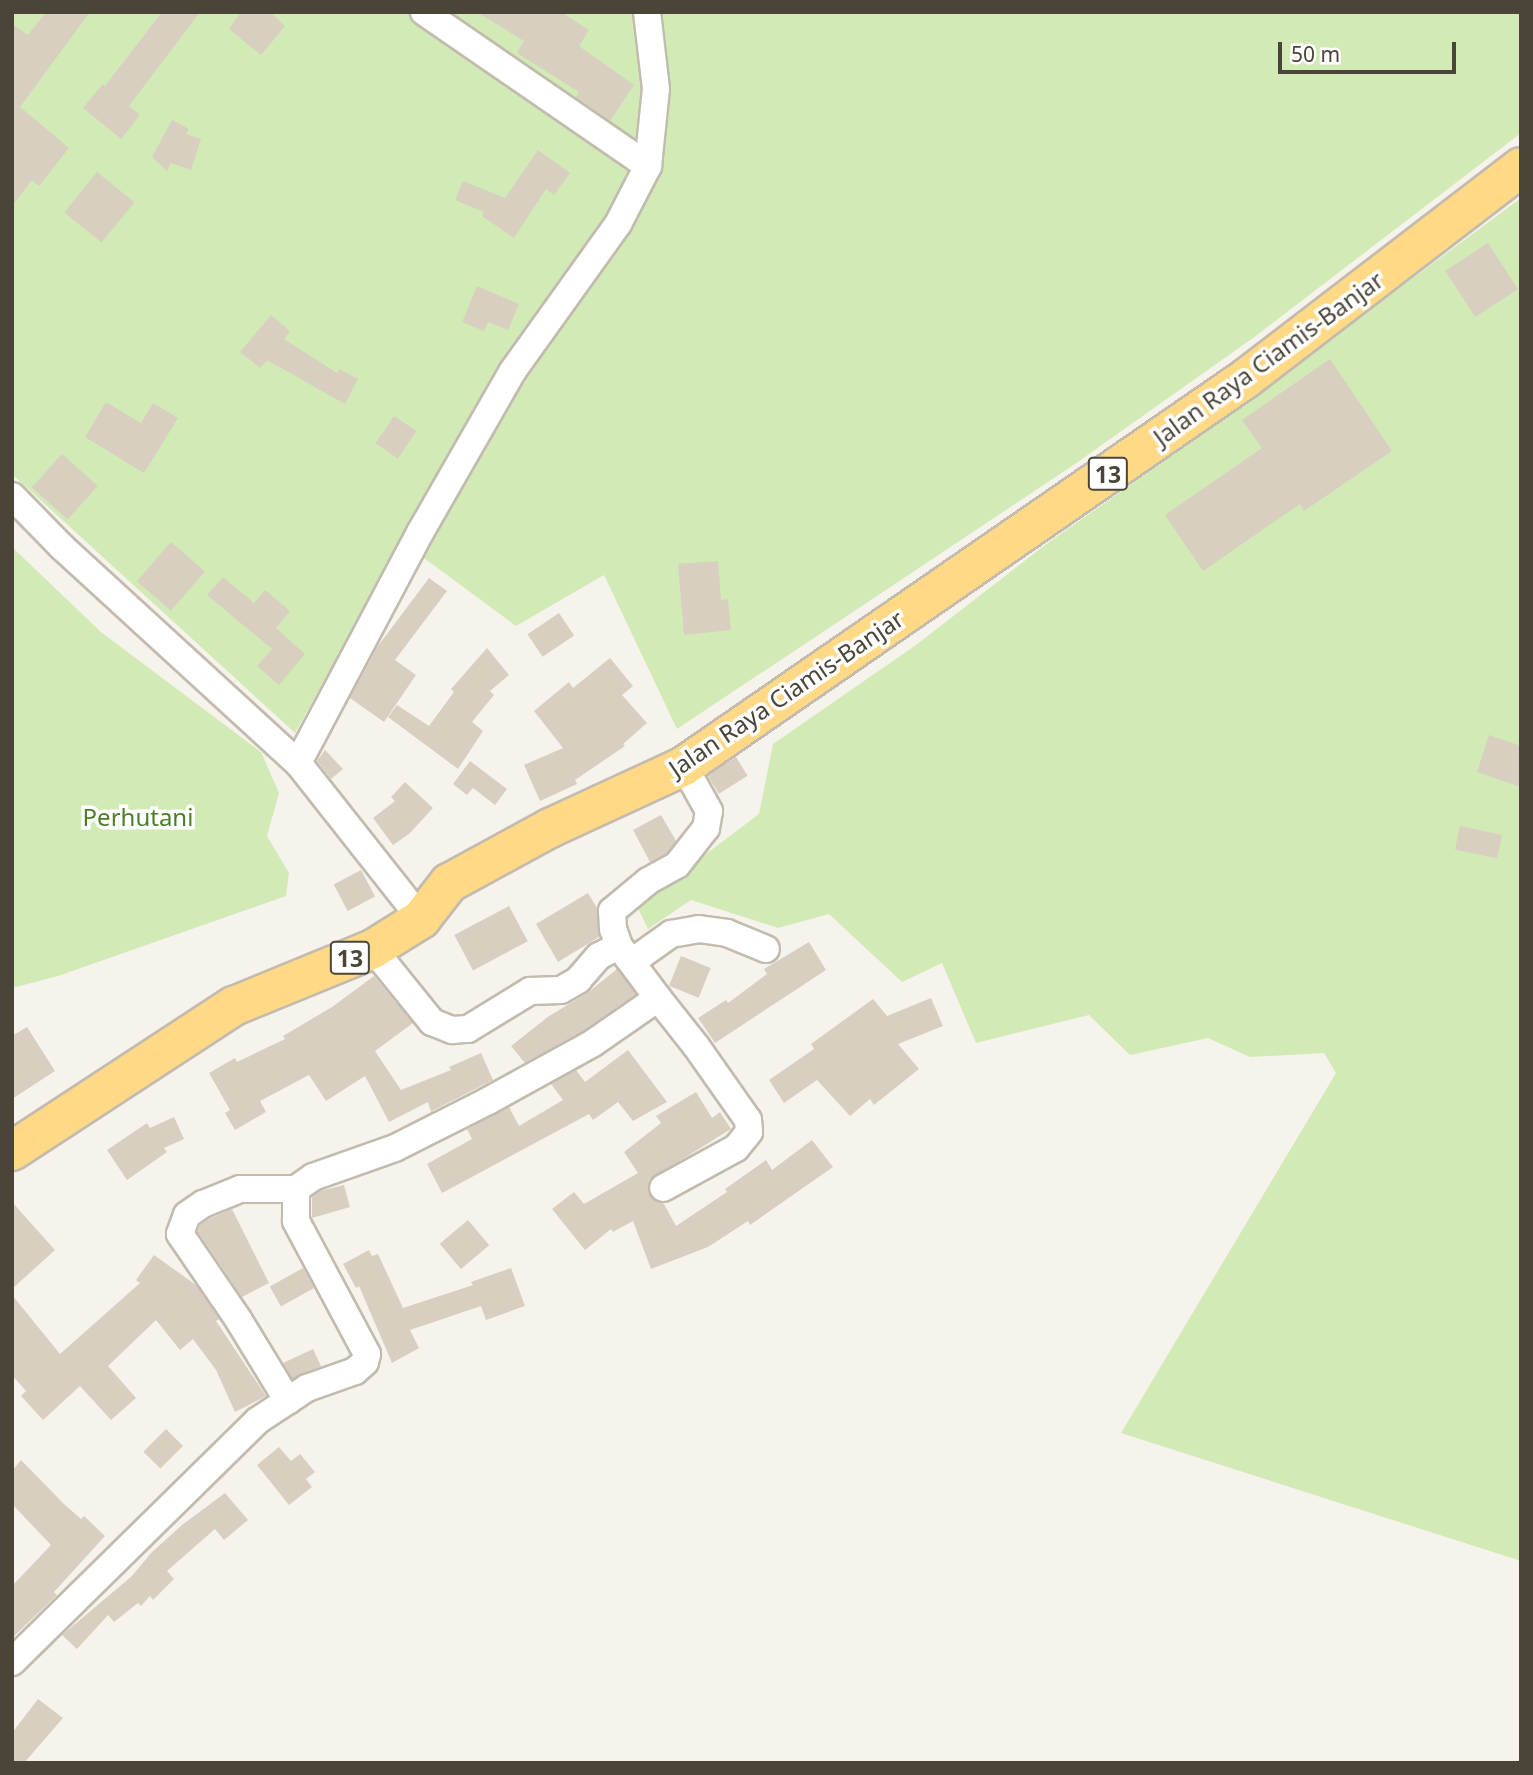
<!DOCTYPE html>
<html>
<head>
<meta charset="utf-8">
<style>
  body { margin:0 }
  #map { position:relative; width:1533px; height:1775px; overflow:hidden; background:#f6f3ec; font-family:"Noto Sans",sans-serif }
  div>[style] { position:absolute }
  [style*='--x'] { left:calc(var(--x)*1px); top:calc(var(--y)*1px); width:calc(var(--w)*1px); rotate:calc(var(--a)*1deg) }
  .green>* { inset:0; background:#d2eab5 }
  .building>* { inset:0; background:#d8cfc1; transform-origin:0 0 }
  .roads { filter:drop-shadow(2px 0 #c2bbae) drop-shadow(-2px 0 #c2bbae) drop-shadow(0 2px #c2bbae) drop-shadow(0 -2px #c2bbae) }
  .minor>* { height:26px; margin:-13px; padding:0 13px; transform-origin:13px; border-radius:13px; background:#fff }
  .trunk>* { height:38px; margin:-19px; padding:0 19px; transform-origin:19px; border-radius:19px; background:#ffd985 }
  span { translate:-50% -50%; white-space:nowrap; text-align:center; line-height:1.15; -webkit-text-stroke:7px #fff; paint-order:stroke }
  .shield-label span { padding:2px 5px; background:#fff; border:2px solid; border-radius:5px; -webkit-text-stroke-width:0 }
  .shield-label { font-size:23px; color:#4b4439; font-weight:700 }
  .street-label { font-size:24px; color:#4b4439 }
  .park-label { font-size:24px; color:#4a7f2a }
  .frame { position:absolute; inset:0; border:14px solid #4b4439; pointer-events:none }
  .scale { position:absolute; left:1278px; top:42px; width:178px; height:32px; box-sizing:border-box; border:4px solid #4b4439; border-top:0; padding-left:9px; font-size:21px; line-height:24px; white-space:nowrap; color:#4b4439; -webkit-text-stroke:5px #fff; paint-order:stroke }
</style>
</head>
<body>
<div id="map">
  <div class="green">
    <i style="clip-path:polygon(12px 12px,1521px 12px,1521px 133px,1253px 338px,1072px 466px,677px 729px,604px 575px,516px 626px,401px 541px,295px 733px,12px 474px)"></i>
    <i style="clip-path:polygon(1521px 198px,1521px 1561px,1121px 1433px,1336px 1073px,1324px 1053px,1250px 1057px,1208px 1038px,1130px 1055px,1089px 1015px,976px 1043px,942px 963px,902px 982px,829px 914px,778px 928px,691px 900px,648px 929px,637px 906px,759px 814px,773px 744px,916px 645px,1045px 545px,1200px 436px)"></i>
    <i style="clip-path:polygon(12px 547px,101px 632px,261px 752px,279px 793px,267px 836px,289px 873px,286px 896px,58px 976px,12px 988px)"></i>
  </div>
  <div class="building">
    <i style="clip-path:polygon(46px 12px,90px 12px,20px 107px,69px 148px,39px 186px,32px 180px,12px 206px,12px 24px,28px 35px)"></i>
    <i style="clip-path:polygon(162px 12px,200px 12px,129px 106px,140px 115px,121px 139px,83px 108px,103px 84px,105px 86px)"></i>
    <i style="clip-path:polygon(241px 12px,270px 12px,285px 26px,261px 55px,229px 29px)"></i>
    <i style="clip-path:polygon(477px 12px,561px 12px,589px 30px,579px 46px,634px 85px,610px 121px,576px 97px,579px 92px,517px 53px,524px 41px)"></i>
    <i style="clip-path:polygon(172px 120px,189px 129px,186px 134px,201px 139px,191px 170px,171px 163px,167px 171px,152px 157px)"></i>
    <i style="clip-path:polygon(538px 150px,570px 173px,554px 195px,546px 189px,514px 238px,482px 216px,484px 212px,455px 200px,463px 181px,505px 198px)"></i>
    <i style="left:97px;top:172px;width:48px;height:52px;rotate:39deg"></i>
    <i style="left:1488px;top:243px;width:55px;height:51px;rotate:57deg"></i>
    <i style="clip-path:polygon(477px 286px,519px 304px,508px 330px,488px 322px,484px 331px,462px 322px)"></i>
    <i style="clip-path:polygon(271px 315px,290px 331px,284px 339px,337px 373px,339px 369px,358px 379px,345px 404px,267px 360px,260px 368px,240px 352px)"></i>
    <i style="clip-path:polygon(1330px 359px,1392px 451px,1304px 511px,1300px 504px,1203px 571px,1165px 515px,1262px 448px,1242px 420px)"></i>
    <i style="clip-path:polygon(106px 402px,141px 423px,153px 403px,178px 418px,144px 473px,85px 437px)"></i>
    <i style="left:394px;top:416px;width:27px;height:33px;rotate:34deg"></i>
    <i style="left:62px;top:454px;width:48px;height:45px;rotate:42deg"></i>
    <i style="left:171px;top:542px;width:45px;height:52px;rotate:41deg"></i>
    <i style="clip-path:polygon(718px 561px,721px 600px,728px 599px,731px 630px,684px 635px,678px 564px)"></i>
    <i style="clip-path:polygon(223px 577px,254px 603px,265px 590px,290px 611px,276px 628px,305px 654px,279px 685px,257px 666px,272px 649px,207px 595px)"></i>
    <i style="clip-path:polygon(429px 578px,447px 591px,395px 660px,416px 675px,384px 722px,350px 698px,378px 646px)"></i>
    <i style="left:559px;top:613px;width:27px;height:38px;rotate:56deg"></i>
    <i style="clip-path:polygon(487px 648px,509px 675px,490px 691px,494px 695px,472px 722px,483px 731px,458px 769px,388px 717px,397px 705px,429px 726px,454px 692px,451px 689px)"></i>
    <i style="clip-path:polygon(610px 658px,633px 686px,622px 695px,647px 723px,623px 744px,625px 746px,575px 780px,577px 784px,540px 801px,524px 765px,563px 748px,534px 711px,569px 682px,573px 688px)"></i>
    <i style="clip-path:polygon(1489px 735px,1521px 746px,1521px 787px,1477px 772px)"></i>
    <i style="clip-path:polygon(325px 750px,343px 769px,331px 779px,317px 761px)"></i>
    <i style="left:736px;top:757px;width:22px;height:34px;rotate:58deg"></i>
    <i style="clip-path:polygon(470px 761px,507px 789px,495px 805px,473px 788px,467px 795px,453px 784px)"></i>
    <i style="clip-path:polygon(405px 782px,433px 808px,409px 834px,393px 845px,373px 818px,395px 801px,391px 797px)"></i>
    <i style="clip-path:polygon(661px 815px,676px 841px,667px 853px,650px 862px,633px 830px)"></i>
    <i style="left:1460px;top:826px;width:43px;height:24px;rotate:12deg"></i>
    <i style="left:361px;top:870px;width:30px;height:31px;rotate:62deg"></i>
    <i style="clip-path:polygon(588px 893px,597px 908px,599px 937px,558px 962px,536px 924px)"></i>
    <i style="left:509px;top:906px;width:40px;height:62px;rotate:62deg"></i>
    <i style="clip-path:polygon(809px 942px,826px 970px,715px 1043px,698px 1018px,726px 1000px,728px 1003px,767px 974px,764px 969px)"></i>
    <i style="left:681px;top:956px;width:32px;height:32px;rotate:22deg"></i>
    <i style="clip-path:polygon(617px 969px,636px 994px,585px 1030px,525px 1063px,511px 1046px,549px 1016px,586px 994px)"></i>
    <i style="clip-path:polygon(374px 976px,413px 1023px,375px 1051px,401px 1090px,451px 1070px,449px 1067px,481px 1053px,493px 1080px,434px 1110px,431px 1112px,428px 1102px,389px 1122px,365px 1076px,326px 1101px,309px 1075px,260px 1101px,266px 1112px,235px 1130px,225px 1113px,230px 1110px,209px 1073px,235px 1058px,237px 1062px,285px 1039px,283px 1036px,332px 1007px)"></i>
    <i style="clip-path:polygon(931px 998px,943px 1026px,898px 1044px,919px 1069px,874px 1105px,870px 1099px,850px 1116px,817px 1080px,784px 1103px,769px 1080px,814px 1049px,811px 1044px,873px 999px,887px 1016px)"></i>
    <i style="clip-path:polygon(27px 1027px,55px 1071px,12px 1099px,12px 1036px)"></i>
    <i style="clip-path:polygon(628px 1050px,667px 1102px,633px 1121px,618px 1102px,593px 1120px,589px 1114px,442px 1193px,427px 1164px,472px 1139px,467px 1129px,509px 1107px,519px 1126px,563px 1100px,551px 1084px,576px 1070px,585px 1082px)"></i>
    <i style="clip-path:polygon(696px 1092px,712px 1118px,720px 1112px,731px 1129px,649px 1180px,650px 1196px,664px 1204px,676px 1226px,727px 1192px,725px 1189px,766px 1160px,772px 1170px,812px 1140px,833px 1167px,750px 1225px,748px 1221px,708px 1247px,651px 1269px,633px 1221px,613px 1232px,611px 1229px,585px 1250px,552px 1209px,574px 1192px,584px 1204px,638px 1173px,624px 1152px,661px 1123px,656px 1116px)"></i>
    <i style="clip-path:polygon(174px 1117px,184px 1139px,164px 1148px,167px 1152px,127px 1180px,107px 1150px,147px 1123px,150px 1128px)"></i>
    <i style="clip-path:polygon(344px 1185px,350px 1207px,312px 1218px,312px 1197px,320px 1191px)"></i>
    <i style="clip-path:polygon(12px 1202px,55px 1250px,12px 1289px)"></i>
    <i style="clip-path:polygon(232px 1209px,269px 1283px,242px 1297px,198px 1232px,200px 1225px,211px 1218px)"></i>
    <i style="left:468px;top:1220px;width:33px;height:37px;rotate:50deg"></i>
    <i style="clip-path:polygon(369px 1250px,372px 1256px,378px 1254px,403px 1308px,473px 1285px,471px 1282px,511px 1268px,525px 1306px,486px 1320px,481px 1306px,410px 1330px,419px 1348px,392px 1363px,359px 1286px,356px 1288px,343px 1264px)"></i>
    <i style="clip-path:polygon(154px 1255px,196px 1285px,219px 1319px,216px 1321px,266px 1396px,235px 1412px,216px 1370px,193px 1339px,180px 1350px,156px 1320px,108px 1366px,136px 1398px,111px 1420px,80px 1386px,43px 1420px,21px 1396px,26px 1391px,12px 1375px,12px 1295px,60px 1354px,140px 1283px,136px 1280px)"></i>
    <i style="left:303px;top:1268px;width:23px;height:38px;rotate:61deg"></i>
    <i style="left:313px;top:1349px;width:19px;height:33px;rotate:65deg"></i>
    <i style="left:166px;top:1429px;width:24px;height:32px;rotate:45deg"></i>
    <i style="clip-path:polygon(279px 1447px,291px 1461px,300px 1454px,315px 1472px,306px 1479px,312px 1487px,289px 1505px,257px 1465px)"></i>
    <i style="clip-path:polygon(21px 1460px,64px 1504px,81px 1519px,84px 1516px,105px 1536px,54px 1592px,57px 1595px,12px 1638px,12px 1586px,51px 1545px,12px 1504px,12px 1471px)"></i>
    <i style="clip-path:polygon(225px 1493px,248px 1520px,224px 1540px,215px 1529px,167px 1571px,174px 1579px,153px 1600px,150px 1596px,141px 1606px,138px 1603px,114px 1622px,108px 1615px,77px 1649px,62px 1635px,132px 1576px,151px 1553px,182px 1525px)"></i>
    <i style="clip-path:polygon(38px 1699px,63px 1718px,24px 1763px,12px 1763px,12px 1733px)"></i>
  </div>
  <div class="roads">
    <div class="minor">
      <i style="--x:424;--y:12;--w:272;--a:34.5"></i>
      <i style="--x:12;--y:496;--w:71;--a:45.6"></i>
      <i style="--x:62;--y:547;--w:320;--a:42.5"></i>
      <i style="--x:298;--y:763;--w:199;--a:51.7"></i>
      <i style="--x:298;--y:763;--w:263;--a:-62.1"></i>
      <i style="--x:421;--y:531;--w:183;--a:-60.2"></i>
      <i style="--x:512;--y:372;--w:182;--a:-54.4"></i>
      <i style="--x:618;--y:224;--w:65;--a:-62.7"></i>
      <i style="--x:648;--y:166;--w:77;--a:-84.1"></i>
      <i style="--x:656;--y:89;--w:78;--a:-96.7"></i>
      <i style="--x:373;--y:949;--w:94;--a:51.1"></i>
      <i style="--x:432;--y:1022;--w:22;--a:22"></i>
      <i style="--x:452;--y:1030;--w:16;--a:-4"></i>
      <i style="--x:468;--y:1029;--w:73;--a:-31.5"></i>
      <i style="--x:530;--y:991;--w:31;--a:-2"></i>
      <i style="--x:561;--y:990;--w:20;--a:-30"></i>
      <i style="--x:578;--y:980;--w:32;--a:-49"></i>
      <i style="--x:599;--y:956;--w:22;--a:-27"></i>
      <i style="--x:633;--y:961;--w:47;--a:-35.4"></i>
      <i style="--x:671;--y:934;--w:28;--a:-10"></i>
      <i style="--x:699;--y:929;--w:28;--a:8"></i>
      <i style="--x:727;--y:933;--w:42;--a:22.3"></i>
      <i style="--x:658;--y:998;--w:61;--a:51.6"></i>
      <i style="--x:696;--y:1046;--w:90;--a:54.9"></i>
      <i style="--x:748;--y:1120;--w:12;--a:85"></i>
      <i style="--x:749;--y:1132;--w:21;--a:129"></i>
      <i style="--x:736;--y:1148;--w:83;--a:151.3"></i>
      <i style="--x:288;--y:1401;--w:96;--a:-121.4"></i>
      <i style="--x:238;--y:1319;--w:103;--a:-124.3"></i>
      <i style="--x:180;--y:1234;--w:20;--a:-70"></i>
      <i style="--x:187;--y:1215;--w:19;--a:-35"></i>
      <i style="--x:203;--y:1204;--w:40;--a:-22"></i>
      <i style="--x:240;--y:1189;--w:56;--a:0"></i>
      <i style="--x:12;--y:1662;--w:344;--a:-44.5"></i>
      <i style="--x:257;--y:1421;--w:60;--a:-33.4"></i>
      <i style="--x:307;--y:1388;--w:51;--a:-19.5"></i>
      <i style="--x:355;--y:1371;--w:13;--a:-42"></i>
      <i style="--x:365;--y:1362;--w:8;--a:-76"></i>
      <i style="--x:367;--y:1354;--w:151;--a:-118.1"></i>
      <i style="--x:296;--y:1221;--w:32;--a:-90"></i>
      <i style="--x:296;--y:1189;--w:21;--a:-35"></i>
      <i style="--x:313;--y:1177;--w:87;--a:-19.5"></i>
      <i style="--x:395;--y:1148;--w:104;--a:-26.8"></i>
      <i style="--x:488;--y:1101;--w:120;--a:-28.9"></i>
      <i style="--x:593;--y:1043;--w:79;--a:-34.7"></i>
      <i style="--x:658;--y:998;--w:65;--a:-126.9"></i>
      <i style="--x:619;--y:946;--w:18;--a:-109"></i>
      <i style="--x:613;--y:929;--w:18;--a:-93"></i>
      <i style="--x:612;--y:911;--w:47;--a:-39.8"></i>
      <i style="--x:648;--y:881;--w:33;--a:-29"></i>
      <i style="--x:677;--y:865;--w:47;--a:-51.9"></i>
      <i style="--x:706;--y:828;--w:17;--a:-80"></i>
      <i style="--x:709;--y:811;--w:51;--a:-119.1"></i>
    </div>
    <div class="trunk">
      <i style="--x:12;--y:1151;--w:265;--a:-33.2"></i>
      <i style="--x:234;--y:1006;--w:150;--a:-22.3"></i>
      <i style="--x:373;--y:949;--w:57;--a:-32"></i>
      <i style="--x:421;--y:919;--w:46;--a:-52.1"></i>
      <i style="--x:449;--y:883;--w:115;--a:-28.6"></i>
      <i style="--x:550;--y:828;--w:148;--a:-24.8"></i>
      <i style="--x:684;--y:766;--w:682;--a:-34.6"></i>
      <i style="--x:1245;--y:379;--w:348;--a:-37.5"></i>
    </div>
  </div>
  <div class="shield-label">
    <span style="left:1108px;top:474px">13</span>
    <span style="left:350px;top:958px">13</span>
  </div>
  <div class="street-label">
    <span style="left:1268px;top:358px;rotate:-36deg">Jalan Raya Ciamis-Banjar</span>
    <span style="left:786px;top:693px;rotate:-34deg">Jalan Raya Ciamis-Banjar</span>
  </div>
  <div class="park-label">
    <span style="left:138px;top:817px">Perhutani</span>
  </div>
  <div class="frame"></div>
  <div class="scale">50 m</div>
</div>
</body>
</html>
